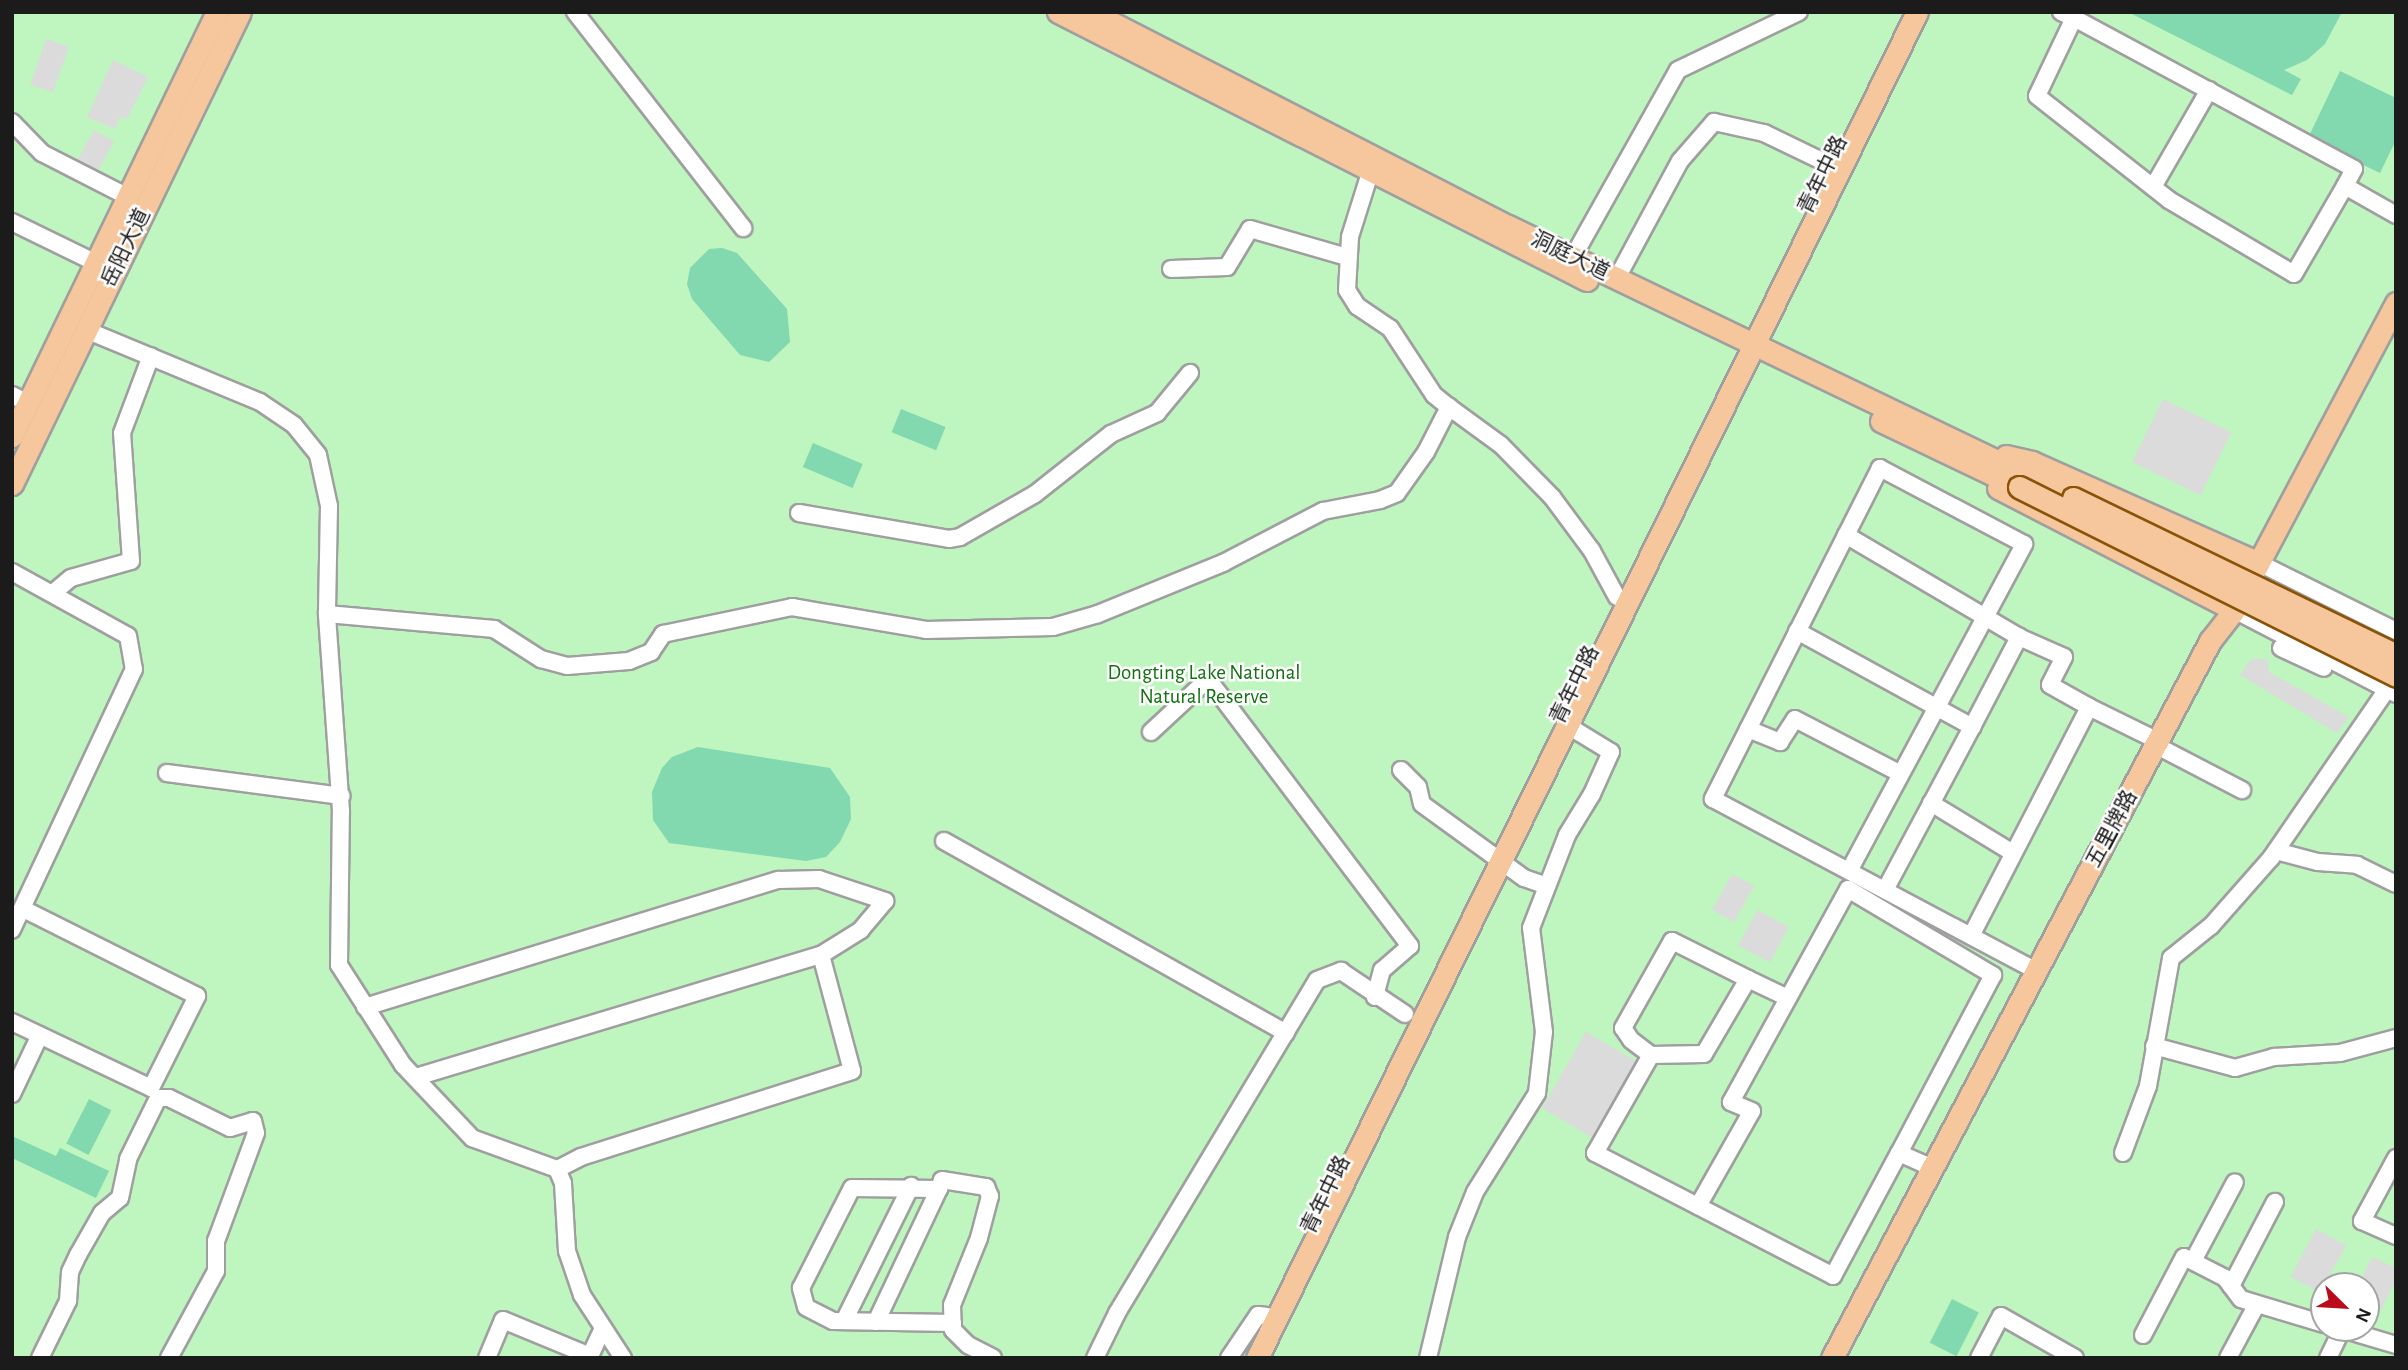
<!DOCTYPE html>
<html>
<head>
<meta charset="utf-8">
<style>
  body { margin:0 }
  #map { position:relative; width:2408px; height:1370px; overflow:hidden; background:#ece7e1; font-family:"Alegreya Sans","Noto Sans SC",sans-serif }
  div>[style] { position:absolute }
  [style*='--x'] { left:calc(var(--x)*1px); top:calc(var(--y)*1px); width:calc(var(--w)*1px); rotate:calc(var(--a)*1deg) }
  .park>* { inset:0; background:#bff5be }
  .pitch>* { inset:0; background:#82d8af; transform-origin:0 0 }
  .parking>* { inset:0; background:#dbdbdb; transform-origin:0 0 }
  .roads { filter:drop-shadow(2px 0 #9f9f9f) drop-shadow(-2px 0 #9f9f9f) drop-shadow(0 2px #9f9f9f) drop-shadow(0 -2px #9f9f9f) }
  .minor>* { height:16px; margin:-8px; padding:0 8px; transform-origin:8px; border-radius:8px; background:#fff }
  .major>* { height:21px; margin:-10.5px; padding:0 10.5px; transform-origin:10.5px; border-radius:10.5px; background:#f6c79c }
  .bridges { filter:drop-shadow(2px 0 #895308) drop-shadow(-2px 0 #895308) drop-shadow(0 2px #895308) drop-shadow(0 -2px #895308) }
  .major-bridge>* { height:21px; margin:-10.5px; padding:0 10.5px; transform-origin:10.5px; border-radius:10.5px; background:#f6c79c }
  span { translate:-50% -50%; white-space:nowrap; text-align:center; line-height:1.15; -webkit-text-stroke:5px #fff; paint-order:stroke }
  .street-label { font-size:21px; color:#1b1b1b }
  .park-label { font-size:21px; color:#127111 }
  .frame { position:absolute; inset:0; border:14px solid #1b1b1b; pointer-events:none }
  .north { position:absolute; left:2310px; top:1272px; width:70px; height:70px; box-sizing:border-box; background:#fff; border:2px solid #a4a4a4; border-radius:50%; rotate:114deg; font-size:19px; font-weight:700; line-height:28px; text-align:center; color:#1b1b1b }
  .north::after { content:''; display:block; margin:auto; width:24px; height:32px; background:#ba0b1b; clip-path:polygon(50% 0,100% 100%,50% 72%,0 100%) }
</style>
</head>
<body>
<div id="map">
  <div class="park">
    <i style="clip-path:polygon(evenodd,12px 12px,2396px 12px,2396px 1358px,12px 1358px,12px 12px,2324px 1286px,2366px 1286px,2366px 1328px,2324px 1328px,2324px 1286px)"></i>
  </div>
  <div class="pitch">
    <i style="clip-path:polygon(2128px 12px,2342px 12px,2325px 44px,2307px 60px,2284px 70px,2301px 79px,2292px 95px)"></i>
    <i style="clip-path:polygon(2340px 71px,2396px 98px,2396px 140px,2380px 173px,2308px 138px)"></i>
    <i style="clip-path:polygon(722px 248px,737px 253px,787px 309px,790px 342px,769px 362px,740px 355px,692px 299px,687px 284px,690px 268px,709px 249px)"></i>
    <i style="left:901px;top:409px;width:48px;height:25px;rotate:22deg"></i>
    <i style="left:813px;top:443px;width:54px;height:26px;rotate:23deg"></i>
    <i style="clip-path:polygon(698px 747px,830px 768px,850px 797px,851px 819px,840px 842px,826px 857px,806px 861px,669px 843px,653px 820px,652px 792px,662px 768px,672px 757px)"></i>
    <i style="left:89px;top:1099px;width:25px;height:50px;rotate:27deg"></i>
    <i style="clip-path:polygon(12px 1136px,56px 1156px,60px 1148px,109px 1171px,96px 1198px,12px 1158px)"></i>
    <i style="left:1952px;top:1299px;width:30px;height:49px;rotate:27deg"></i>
  </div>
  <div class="parking">
    <i style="left:46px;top:39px;width:24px;height:48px;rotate:19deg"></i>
    <i style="clip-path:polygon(113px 60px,148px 77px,127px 119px,120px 117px,115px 129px,87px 117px)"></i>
    <i style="left:94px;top:130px;width:23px;height:36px;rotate:29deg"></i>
    <i style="left:2163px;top:399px;width:76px;height:70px;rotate:26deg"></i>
    <i style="clip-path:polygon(2251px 659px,2267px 659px,2269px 672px,2349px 717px,2337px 733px,2240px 675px)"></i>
    <i style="left:1732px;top:874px;width:25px;height:41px;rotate:29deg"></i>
    <i style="left:1757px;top:910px;width:36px;height:40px;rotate:28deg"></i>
    <i style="left:1586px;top:1032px;width:61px;height:88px;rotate:30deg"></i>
    <i style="left:2316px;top:1229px;width:34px;height:54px;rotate:28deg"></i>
    <i style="clip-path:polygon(2372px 1257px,2396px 1268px,2396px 1280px,2370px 1332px,2366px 1328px,2366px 1286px,2358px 1286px)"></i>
  </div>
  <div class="roads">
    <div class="minor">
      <i style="--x:575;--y:12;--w:274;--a:52.1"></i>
      <i style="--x:2061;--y:12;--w:14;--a:25"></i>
      <i style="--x:2074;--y:18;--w:86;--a:115.4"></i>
      <i style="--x:2037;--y:96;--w:168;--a:38.2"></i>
      <i style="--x:2169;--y:200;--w:145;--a:30.6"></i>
      <i style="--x:2294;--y:274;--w:102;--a:-59.9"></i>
      <i style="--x:2345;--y:186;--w:59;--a:29.6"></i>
      <i style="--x:2074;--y:18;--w:318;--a:28.3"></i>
      <i style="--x:2354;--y:169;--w:19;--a:118"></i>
      <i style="--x:12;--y:122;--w:43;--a:45.9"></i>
      <i style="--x:42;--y:153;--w:97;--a:27.1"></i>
      <i style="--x:1370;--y:173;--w:67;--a:107.4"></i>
      <i style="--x:1350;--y:237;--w:53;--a:93.2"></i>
      <i style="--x:1347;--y:290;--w:19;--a:58"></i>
      <i style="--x:1357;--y:306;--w:40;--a:34"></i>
      <i style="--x:1390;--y:328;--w:80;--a:56.7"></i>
      <i style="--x:1434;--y:395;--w:19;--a:39"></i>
      <i style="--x:2153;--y:187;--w:112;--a:-60"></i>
      <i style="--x:12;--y:222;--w:93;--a:26"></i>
      <i style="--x:1573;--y:257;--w:214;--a:-60.7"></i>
      <i style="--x:1678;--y:70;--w:134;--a:-25.6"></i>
      <i style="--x:1171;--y:269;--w:56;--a:-2"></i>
      <i style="--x:1227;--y:267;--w:44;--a:-58.8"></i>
      <i style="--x:1250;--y:229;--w:101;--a:16.1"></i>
      <i style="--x:1617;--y:278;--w:133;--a:-61.7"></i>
      <i style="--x:1680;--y:161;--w:52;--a:-48.9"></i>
      <i style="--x:1714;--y:122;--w:51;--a:12.4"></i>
      <i style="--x:1764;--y:133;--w:71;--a:25.8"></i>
      <i style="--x:86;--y:330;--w:188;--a:22.5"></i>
      <i style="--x:260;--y:402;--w:41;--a:34.1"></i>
      <i style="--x:294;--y:425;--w:38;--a:51"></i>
      <i style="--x:318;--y:455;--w:52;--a:77.8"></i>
      <i style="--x:329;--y:506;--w:108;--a:91.1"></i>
      <i style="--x:12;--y:395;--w:18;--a:27"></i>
      <i style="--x:799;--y:513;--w:152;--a:9.8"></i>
      <i style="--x:949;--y:539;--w:11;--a:-10"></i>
      <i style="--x:960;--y:537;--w:86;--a:-29.8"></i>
      <i style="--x:1035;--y:494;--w:97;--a:-38.3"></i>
      <i style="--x:1111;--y:434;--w:51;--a:-24.5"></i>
      <i style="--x:1157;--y:413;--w:52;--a:-50.5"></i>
      <i style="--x:2259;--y:563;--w:153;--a:26.4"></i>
      <i style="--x:12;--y:572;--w:132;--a:28.9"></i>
      <i style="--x:128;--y:636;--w:34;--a:80"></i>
      <i style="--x:134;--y:669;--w:288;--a:115.1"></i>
      <i style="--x:53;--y:593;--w:23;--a:-40"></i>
      <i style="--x:71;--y:578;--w:62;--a:-15.8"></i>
      <i style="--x:131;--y:561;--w:128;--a:-94"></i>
      <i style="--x:122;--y:433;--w:82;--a:-69.4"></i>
      <i style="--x:2234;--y:610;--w:182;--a:27.4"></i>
      <i style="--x:1797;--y:631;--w:200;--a:28.7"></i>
      <i style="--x:1972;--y:727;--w:102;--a:-62.4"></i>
      <i style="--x:2019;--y:637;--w:201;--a:-149.5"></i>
      <i style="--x:2019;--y:637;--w:49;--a:24"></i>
      <i style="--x:2064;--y:657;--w:31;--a:117"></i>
      <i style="--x:2050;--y:685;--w:45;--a:29.4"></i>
      <i style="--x:2281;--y:648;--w:47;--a:24.9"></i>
      <i style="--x:1748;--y:729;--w:35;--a:22"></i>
      <i style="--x:1780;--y:742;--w:27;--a:-57"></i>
      <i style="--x:1795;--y:719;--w:119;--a:27.4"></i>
      <i style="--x:1151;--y:732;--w:78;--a:-42.9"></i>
      <i style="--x:1208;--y:679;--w:335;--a:52.9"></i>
      <i style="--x:1410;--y:946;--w:37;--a:139"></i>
      <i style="--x:1382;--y:970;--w:28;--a:105"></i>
      <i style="--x:2165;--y:750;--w:87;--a:27.5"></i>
      <i style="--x:1401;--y:770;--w:24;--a:45"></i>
      <i style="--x:1418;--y:787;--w:17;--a:77"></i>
      <i style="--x:1422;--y:804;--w:126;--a:36"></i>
      <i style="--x:1524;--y:878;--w:24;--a:19"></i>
      <i style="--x:167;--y:773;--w:176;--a:7.5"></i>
      <i style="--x:1931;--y:803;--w:96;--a:31.4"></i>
      <i style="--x:944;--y:841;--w:392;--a:29.3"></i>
      <i style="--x:2276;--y:851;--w:43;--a:14.7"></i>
      <i style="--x:2318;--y:862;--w:39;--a:4"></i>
      <i style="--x:2357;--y:865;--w:43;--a:26"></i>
      <i style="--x:1849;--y:871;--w:371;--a:-61.8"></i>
      <i style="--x:2024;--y:544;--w:163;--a:-152.2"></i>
      <i style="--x:1880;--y:468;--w:371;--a:116.8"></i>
      <i style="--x:1713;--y:799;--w:367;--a:28"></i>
      <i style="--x:1885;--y:890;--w:185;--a:-61.9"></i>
      <i style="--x:1971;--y:936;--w:258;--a:-62.7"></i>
      <i style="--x:2089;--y:707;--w:77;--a:26.2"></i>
      <i style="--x:1748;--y:979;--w:85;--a:-153.4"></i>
      <i style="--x:1672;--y:941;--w:100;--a:119.4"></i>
      <i style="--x:1623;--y:1028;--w:14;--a:56"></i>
      <i style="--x:1631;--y:1040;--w:25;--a:37"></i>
      <i style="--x:1651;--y:1055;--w:113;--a:119.7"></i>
      <i style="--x:1595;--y:1153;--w:268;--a:27.3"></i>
      <i style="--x:1833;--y:1276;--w:140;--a:-61.8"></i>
      <i style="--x:1899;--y:1153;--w:36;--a:24"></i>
      <i style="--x:365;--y:1007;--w:433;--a:-17.1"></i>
      <i style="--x:779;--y:880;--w:40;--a:-1.4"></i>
      <i style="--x:819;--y:879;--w:70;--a:18.4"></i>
      <i style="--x:885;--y:901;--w:38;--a:130"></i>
      <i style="--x:861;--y:930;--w:47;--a:148"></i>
      <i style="--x:12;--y:1022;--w:154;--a:25.4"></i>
      <i style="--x:151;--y:1088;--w:103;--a:-63.4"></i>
      <i style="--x:197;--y:996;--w:195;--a:-153.4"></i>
      <i style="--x:2154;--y:1046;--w:84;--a:15.2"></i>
      <i style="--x:2235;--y:1068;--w:41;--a:-15.8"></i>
      <i style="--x:2274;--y:1057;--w:66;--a:-3.5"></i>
      <i style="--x:2340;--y:1053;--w:58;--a:-15"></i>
      <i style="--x:1651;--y:1055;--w:53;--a:-1.1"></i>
      <i style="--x:1704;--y:1054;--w:87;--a:-59.6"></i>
      <i style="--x:1748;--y:979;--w:44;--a:25.4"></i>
      <i style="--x:416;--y:1077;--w:423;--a:-16.8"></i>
      <i style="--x:821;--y:955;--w:120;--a:75"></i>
      <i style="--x:852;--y:1071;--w:284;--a:162.4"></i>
      <i style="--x:581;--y:1157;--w:27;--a:153"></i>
      <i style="--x:12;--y:1094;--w:65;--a:-64.6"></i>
      <i style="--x:2123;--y:1153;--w:72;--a:-69.5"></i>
      <i style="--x:2148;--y:1086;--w:130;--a:-79.8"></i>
      <i style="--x:2171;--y:958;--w:51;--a:-38.7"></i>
      <i style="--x:2211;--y:926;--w:91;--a:-48.6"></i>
      <i style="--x:2271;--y:858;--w:205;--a:-55.5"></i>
      <i style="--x:2396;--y:1158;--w:72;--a:118.4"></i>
      <i style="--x:2362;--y:1221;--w:37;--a:24"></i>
      <i style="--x:1698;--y:1206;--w:109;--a:-60.4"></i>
      <i style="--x:1752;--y:1111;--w:23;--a:-157"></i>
      <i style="--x:1731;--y:1102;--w:243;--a:-61.2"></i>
      <i style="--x:1848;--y:889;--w:169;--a:30.7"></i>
      <i style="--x:1993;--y:975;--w:201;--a:117.8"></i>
      <i style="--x:2193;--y:1261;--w:89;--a:-62"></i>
      <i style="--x:2231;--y:1286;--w:95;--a:-62.4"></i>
      <i style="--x:844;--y:1321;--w:151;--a:-63.6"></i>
      <i style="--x:876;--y:1322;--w:147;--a:-64.7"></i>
      <i style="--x:953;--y:1323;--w:120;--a:-179"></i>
      <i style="--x:833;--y:1321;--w:30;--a:-153"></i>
      <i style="--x:806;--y:1307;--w:20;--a:-105"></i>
      <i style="--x:801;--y:1288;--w:112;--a:-63"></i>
      <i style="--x:852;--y:1188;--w:87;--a:0.7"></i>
      <i style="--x:939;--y:1189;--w:9;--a:-72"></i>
      <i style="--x:942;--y:1180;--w:45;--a:9"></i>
      <i style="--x:986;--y:1187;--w:10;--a:66"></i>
      <i style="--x:990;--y:1196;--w:43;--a:104.7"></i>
      <i style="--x:979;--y:1238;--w:72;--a:111.9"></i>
      <i style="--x:952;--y:1305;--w:25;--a:88"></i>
      <i style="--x:953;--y:1330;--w:21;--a:45"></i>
      <i style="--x:968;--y:1345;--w:28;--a:27"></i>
      <i style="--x:2339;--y:1328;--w:59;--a:16.6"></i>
      <i style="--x:2143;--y:1335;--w:88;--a:-62.3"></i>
      <i style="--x:2184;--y:1257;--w:46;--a:27.1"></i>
      <i style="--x:2225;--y:1278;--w:26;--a:53"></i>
      <i style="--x:2241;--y:1299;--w:87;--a:16.8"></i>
      <i style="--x:40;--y:1358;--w:64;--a:-63.8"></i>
      <i style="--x:68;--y:1301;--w:29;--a:-86"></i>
      <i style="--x:70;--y:1272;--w:19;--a:-65"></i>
      <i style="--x:78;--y:1255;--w:48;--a:-60.3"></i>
      <i style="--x:102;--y:1213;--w:23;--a:-40"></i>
      <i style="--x:120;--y:1198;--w:40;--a:-78"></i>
      <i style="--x:128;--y:1159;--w:68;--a:-63.8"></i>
      <i style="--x:158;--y:1098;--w:11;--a:0"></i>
      <i style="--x:169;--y:1098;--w:68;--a:26.2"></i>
      <i style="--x:230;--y:1128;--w:24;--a:-17"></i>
      <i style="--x:253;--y:1121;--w:12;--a:76"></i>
      <i style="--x:256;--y:1133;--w:115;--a:110.3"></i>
      <i style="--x:216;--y:1241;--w:30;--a:90"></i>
      <i style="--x:216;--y:1271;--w:99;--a:118.4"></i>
      <i style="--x:487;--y:1358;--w:41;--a:-67.2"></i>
      <i style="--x:503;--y:1320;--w:94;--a:22.5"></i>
      <i style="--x:590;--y:1356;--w:29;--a:-65"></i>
      <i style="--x:623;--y:1358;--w:75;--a:-123.1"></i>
      <i style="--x:582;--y:1295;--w:46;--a:-108.8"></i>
      <i style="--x:567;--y:1251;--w:68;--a:-93.4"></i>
      <i style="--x:563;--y:1183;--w:15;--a:-113"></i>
      <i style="--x:557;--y:1169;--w:90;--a:-160"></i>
      <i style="--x:472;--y:1138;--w:100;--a:-133.4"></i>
      <i style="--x:403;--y:1065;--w:119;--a:-122.6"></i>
      <i style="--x:339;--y:965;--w:154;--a:-89.3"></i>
      <i style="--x:341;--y:811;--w:197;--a:-94.1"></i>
      <i style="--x:327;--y:614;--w:168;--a:5.1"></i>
      <i style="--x:494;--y:629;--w:56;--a:32.6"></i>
      <i style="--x:541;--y:659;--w:27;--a:15"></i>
      <i style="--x:567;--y:666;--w:62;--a:-4.6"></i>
      <i style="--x:629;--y:661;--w:24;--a:-22"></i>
      <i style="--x:651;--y:652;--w:22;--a:-56"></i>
      <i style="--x:663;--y:634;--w:132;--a:-11.8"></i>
      <i style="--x:792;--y:607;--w:136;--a:9.7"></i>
      <i style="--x:926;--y:630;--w:127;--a:-1.4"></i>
      <i style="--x:1053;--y:627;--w:47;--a:-16.1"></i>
      <i style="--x:1098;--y:614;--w:135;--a:-22.2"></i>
      <i style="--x:1223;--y:563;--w:113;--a:-27.5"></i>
      <i style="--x:1323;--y:511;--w:58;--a:-10.9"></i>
      <i style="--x:1380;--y:500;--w:18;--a:-22"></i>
      <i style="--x:1397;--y:493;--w:50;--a:-54.7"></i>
      <i style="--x:1426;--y:452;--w:51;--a:-62.9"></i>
      <i style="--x:1449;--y:407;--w:64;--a:36.2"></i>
      <i style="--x:1501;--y:445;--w:73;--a:45.6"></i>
      <i style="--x:1552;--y:497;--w:67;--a:53.5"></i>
      <i style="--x:1592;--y:551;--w:52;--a:61.5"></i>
      <i style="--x:1095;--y:1358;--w:50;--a:-63.9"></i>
      <i style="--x:1117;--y:1313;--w:388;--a:-59"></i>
      <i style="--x:1317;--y:980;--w:26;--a:-21"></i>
      <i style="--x:1341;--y:971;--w:77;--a:33.9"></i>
      <i style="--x:1229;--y:1358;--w:52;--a:-56"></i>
      <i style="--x:1258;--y:1315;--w:9;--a:6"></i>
      <i style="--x:1428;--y:1358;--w:124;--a:-76.5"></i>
      <i style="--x:1457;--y:1237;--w:48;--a:-68.2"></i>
      <i style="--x:1475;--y:1192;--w:117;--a:-57.9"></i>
      <i style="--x:1537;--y:1093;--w:61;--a:-83.5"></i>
      <i style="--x:1544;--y:1032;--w:105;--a:-97.1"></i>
      <i style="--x:1531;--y:928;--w:100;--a:-68.8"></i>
      <i style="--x:1567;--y:835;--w:48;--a:-58.6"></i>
      <i style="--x:1592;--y:794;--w:46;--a:-65.7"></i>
      <i style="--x:1611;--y:752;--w:54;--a:-148.7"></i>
      <i style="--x:1979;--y:1358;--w:47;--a:-62.4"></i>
      <i style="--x:2001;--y:1316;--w:85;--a:29.6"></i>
      <i style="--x:2228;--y:1358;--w:61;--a:-61.8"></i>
      <i style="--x:2328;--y:1358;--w:32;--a:-64"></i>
    </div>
    <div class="major">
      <i style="--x:1058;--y:12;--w:593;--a:26.87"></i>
      <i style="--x:1091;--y:12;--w:469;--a:27.2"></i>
      <i style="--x:1508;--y:226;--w:607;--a:25.68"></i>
      <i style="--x:1881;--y:421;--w:153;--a:25.6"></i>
      <i style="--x:12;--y:436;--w:471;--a:-64.2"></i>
      <i style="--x:2006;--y:456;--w:27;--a:13"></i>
      <i style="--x:2032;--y:462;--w:248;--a:24"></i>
      <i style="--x:12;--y:484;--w:524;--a:-64.22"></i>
      <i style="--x:1998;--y:488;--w:266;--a:27.3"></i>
      <i style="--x:1257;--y:1358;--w:1499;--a:-63.88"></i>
      <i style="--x:1832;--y:1358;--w:811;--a:-62.2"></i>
      <i style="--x:2210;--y:641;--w:36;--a:-52"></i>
      <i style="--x:2232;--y:613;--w:351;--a:-62.1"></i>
    </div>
  </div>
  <div class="bridges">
    <div class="major-bridge">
      <i style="--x:2019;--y:487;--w:422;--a:26.6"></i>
      <i style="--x:2073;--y:498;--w:359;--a:25.9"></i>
    </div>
  </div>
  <div class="street-label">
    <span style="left:1823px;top:175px;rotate:-64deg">青年中路</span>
    <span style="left:126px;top:248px;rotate:-64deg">岳阳大道</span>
    <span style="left:1570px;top:256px;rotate:26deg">洞庭大道</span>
    <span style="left:1575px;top:685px;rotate:-64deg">青年中路</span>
    <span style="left:2112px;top:829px;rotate:-62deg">五里牌路</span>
    <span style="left:1326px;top:1195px;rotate:-64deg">青年中路</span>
  </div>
  <div class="park-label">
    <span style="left:1204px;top:685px">Dongting Lake National<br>Natural Reserve</span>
  </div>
  <div class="frame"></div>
  <div class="north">N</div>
</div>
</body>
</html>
